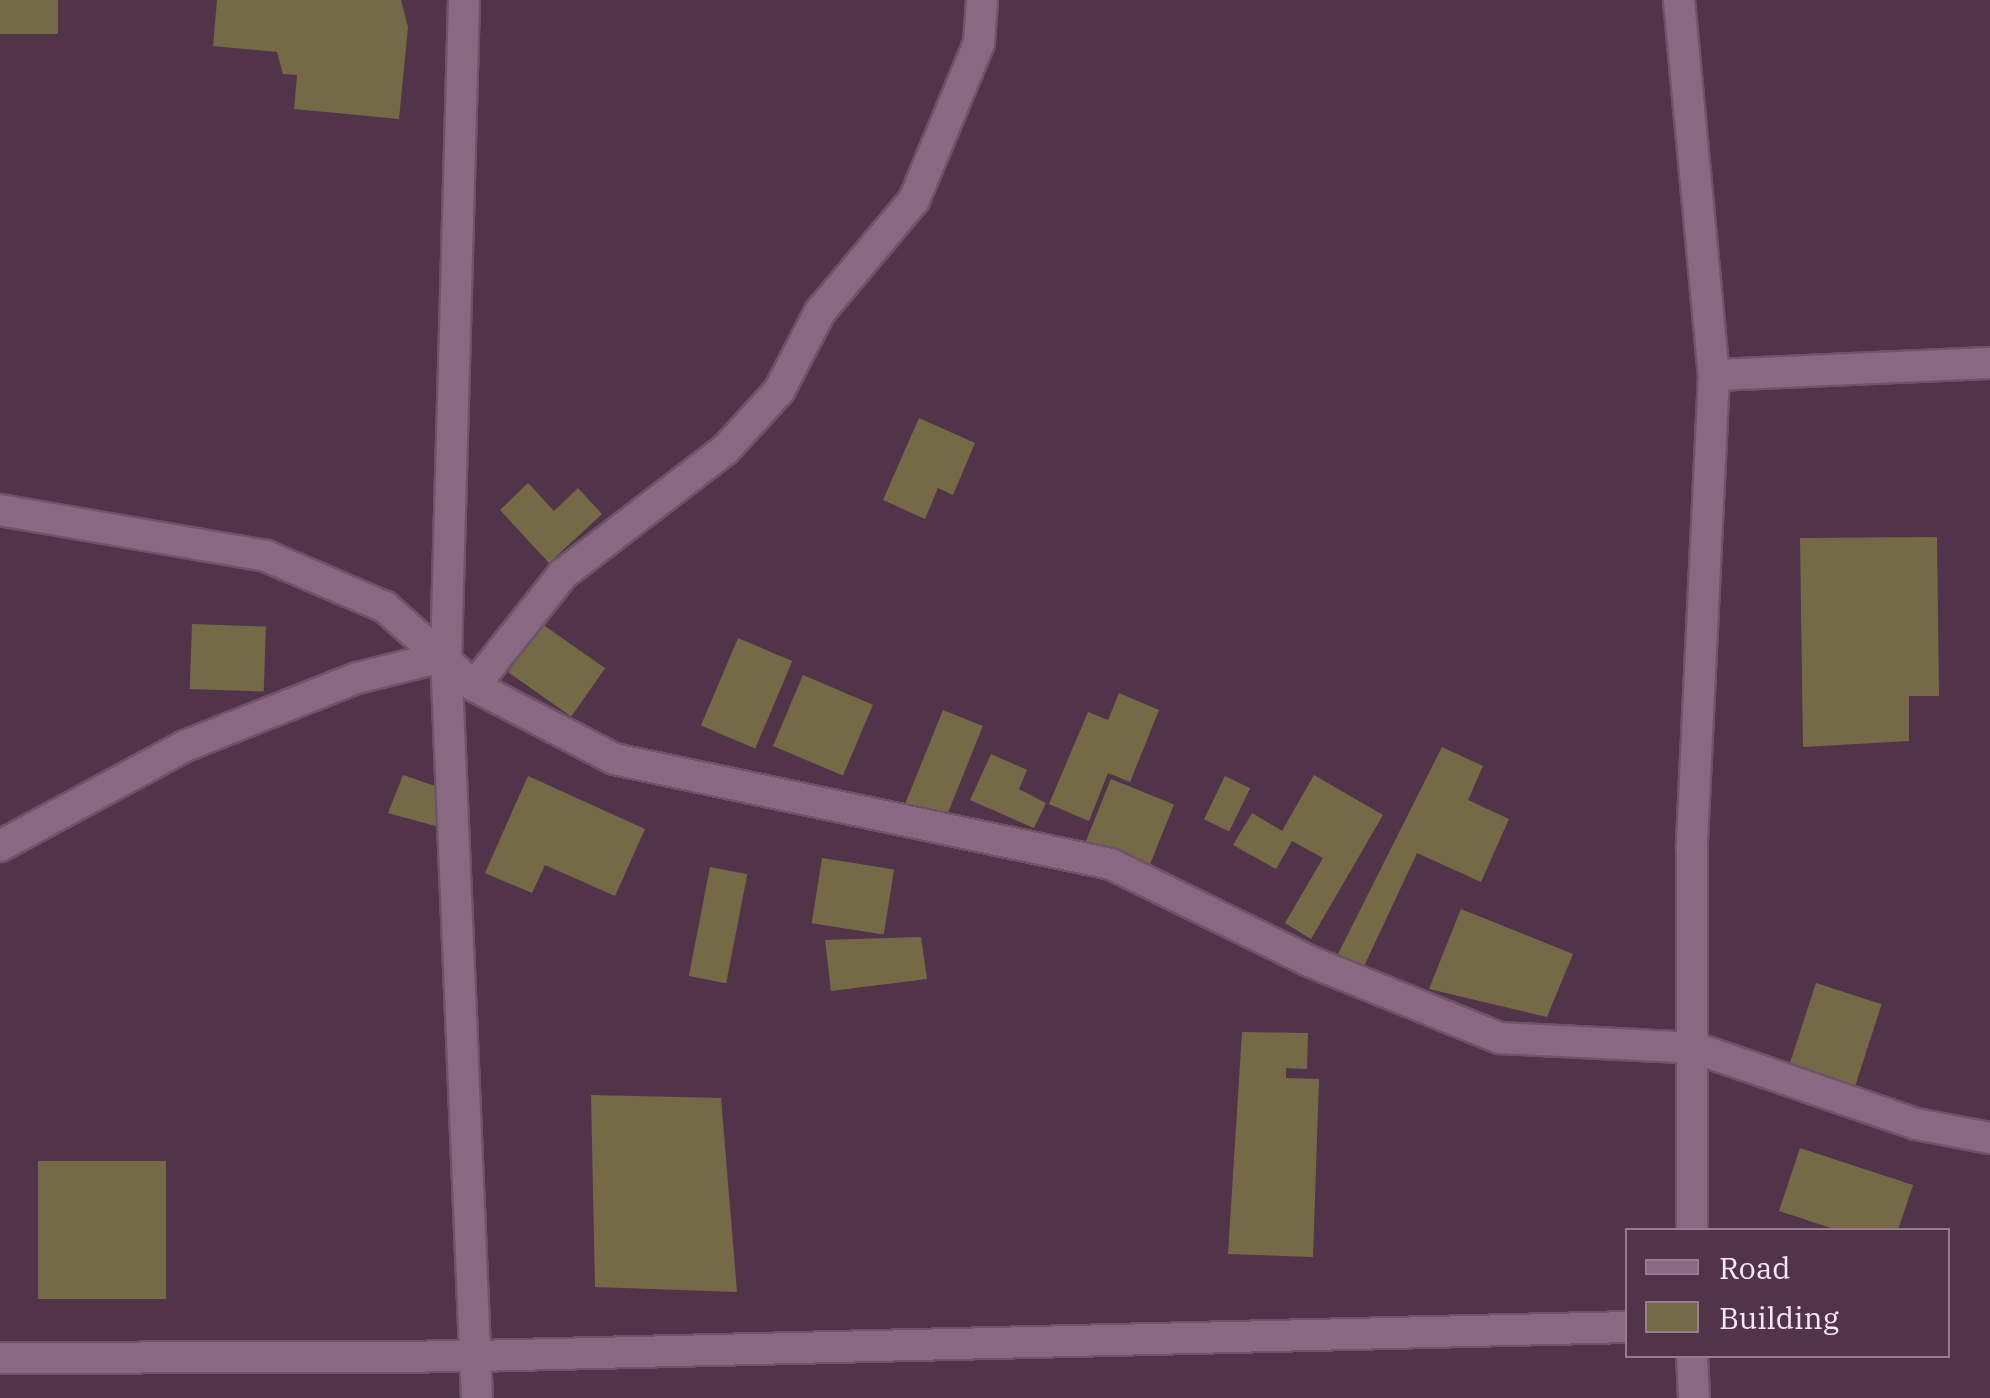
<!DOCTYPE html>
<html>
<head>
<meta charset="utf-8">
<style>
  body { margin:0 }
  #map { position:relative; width:1990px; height:1398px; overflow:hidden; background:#51344a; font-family:"IBM Plex Serif",serif }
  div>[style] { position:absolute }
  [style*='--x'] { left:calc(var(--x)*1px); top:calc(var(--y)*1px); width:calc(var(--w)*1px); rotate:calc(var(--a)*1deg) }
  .building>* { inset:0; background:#746b46; transform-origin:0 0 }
  .roads { filter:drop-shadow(2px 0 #6d5467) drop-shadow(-2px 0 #6d5467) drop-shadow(0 2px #6d5467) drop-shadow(0 -2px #6d5467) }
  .minor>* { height:30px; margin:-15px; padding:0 15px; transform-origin:15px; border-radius:15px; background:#896881 }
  span { translate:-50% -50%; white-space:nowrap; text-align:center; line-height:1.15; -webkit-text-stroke:8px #51344a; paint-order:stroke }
  .legend { position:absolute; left:1625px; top:1228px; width:325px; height:130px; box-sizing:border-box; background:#51344a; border:2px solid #957c8f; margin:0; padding:12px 18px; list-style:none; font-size:30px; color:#fbe8f6 }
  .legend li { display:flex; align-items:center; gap:20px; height:50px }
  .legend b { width:50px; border:2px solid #957c8f }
</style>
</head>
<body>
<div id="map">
  <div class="building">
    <i style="left:0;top:0;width:58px;height:34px"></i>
    <i style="clip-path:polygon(217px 0,401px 0,408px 27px,399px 119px,294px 109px,297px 75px,283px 74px,277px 52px,213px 46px)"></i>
    <i style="clip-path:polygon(919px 418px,975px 443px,953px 495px,938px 488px,925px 519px,883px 500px)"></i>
    <i style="clip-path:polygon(528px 483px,554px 511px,578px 488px,602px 514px,549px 563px,500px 510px)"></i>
    <i style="clip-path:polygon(1937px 537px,1939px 696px,1909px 696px,1909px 741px,1803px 747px,1800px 538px)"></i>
    <i style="left:192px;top:624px;width:74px;height:65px;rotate:2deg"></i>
    <i style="left:542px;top:624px;width:77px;height:59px;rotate:35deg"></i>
    <i style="left:738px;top:638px;width:59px;height:95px;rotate:23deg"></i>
    <i style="left:803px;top:675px;width:76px;height:77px;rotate:23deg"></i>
    <i style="clip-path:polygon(1119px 693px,1159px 710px,1130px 782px,1108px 773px,1089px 821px,1049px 804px,1088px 712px,1108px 720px)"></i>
    <i style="left:943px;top:710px;width:43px;height:106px;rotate:22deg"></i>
    <i style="clip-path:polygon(1442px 747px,1483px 766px,1468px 800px,1509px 819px,1481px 882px,1417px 853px,1359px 977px,1333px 964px)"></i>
    <i style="clip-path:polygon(991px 754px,1027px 770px,1019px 789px,1046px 803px,1034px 828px,970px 800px)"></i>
    <i style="clip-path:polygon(403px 775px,444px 789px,446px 829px,388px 813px)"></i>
    <i style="clip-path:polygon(1314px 775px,1383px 815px,1311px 939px,1285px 923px,1323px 858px,1292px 841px,1276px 869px,1233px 845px,1252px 813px,1282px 831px)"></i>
    <i style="clip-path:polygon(528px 776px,645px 829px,615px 896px,545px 865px,532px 893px,485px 873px)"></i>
    <i style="left:1225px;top:776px;width:28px;height:48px;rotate:26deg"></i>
    <i style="left:1111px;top:779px;width:68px;height:69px;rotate:22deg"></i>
    <i style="left:822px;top:858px;width:73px;height:66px;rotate:9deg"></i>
    <i style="left:710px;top:867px;width:38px;height:111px;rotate:11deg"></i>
    <i style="clip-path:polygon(1461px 909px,1573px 954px,1547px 1017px,1429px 989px)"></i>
    <i style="clip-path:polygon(921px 937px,927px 979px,831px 991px,825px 940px)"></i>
    <i style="left:1816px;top:983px;width:69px;height:93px;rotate:18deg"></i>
    <i style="clip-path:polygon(1242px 1032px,1308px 1033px,1307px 1069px,1286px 1068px,1286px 1078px,1319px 1079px,1313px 1257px,1228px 1254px)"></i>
    <i style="clip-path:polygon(591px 1095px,721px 1098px,737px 1292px,595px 1287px)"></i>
    <i style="clip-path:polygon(1800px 1148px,1913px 1185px,1898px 1230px,1837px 1230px,1779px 1211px)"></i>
    <i style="left:166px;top:1161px;width:138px;height:128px;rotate:90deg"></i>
  </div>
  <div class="roads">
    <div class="minor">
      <i style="--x:464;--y:0;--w:656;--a:91.57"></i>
      <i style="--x:446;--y:656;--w:743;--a:87.61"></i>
      <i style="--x:1679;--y:0;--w:377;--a:84.7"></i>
      <i style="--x:1714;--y:375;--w:473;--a:92.7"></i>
      <i style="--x:1692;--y:847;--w:383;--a:90"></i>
      <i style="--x:1714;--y:375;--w:276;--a:-2.5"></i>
      <i style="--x:0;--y:510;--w:270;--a:9.8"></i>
      <i style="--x:266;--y:556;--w:129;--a:23.2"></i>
      <i style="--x:385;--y:607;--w:119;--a:41.6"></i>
      <i style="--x:474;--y:686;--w:158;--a:27.5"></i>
      <i style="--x:614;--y:759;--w:508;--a:11.93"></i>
      <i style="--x:1111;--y:864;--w:220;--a:26.1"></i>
      <i style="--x:1309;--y:961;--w:206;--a:22"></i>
      <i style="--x:1500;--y:1038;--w:195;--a:2.9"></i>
      <i style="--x:1695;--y:1048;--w:234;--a:19"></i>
      <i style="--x:1916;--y:1124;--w:75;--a:10.7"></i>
      <i style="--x:474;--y:686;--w:143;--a:-51.5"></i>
      <i style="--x:563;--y:574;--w:205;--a:-37.5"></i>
      <i style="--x:726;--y:449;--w:79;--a:-47.6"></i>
      <i style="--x:779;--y:391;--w:89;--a:-62.6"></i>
      <i style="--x:820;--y:312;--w:146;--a:-50"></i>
      <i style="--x:914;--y:200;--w:170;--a:-67.5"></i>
      <i style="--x:979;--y:43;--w:43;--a:-86"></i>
      <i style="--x:0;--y:846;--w:210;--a:-28.4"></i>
      <i style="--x:185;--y:746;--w:185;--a:-21.6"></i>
      <i style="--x:357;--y:678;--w:92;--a:-13.9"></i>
      <i style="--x:1692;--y:1356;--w:42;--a:87.3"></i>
      <i style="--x:0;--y:1358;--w:476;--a:-0.2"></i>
      <i style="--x:476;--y:1356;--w:1152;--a:-1.44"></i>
    </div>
  </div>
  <ul class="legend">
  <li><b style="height:12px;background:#896881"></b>Road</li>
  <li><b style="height:28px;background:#746b46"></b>Building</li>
  </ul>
</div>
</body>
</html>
